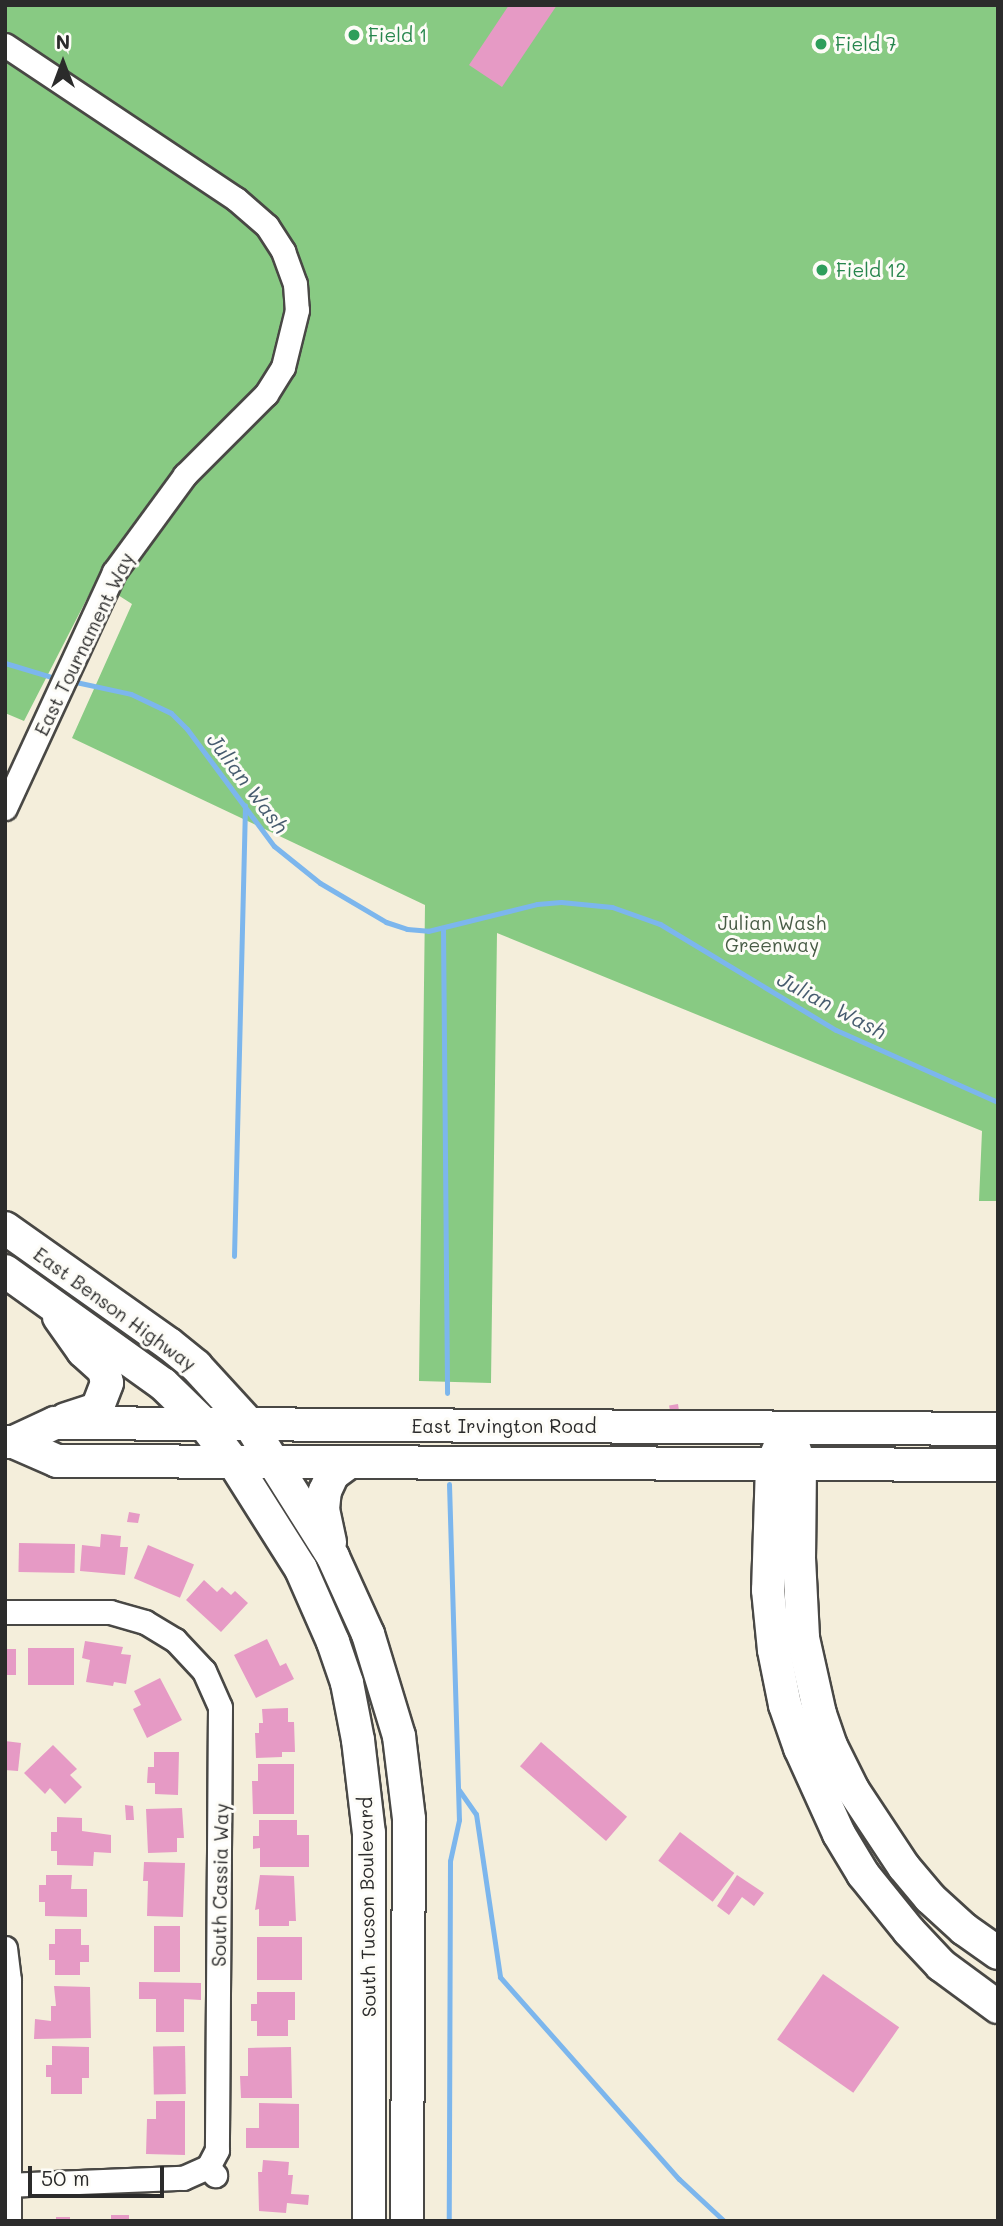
<!DOCTYPE html>
<html>
<head>
<meta charset="utf-8">
<style>
  body { margin:0 }
  #map { position:relative; width:1003px; height:2226px; overflow:hidden; background:#f4eedb; font-family:Mali,sans-serif }
  div>[style] { position:absolute }
  [style*='--x'] { left:calc(var(--x)*1px); top:calc(var(--y)*1px); width:calc(var(--w)*1px); rotate:calc(var(--a)*1deg) }
  .green>* { inset:0; background:#88ca83 }
  .stream>* { height:5px; margin:-2.5px; padding:0 2.5px; transform-origin:2.5px; border-radius:2.5px; background:#7cb6ed }
  .building>* { inset:0; background:#e69ac5; transform-origin:0 0 }
  .roads { filter:drop-shadow(2px 0 #494845) drop-shadow(-2px 0 #494845) drop-shadow(0 2px #494845) drop-shadow(0 -2px #494845) }
  .street>* { height:23px; margin:-11.5px; padding:0 11.5px; transform-origin:11.5px; border-radius:11.5px; background:#fff }
  .secondary>* { height:32px; margin:-16px; padding:0 16px; transform-origin:16px; border-radius:16px; background:#fff }
  .dots>* { width:19px; height:19px; translate:-50% -50%; box-sizing:border-box; border:4px solid #fdfcf7; border-radius:50% }
  span { translate:-50% -50%; white-space:nowrap; text-align:center; line-height:1.15; -webkit-text-stroke:6px #fdfcf7; paint-order:stroke }
  .leisure-label { font-size:19px; color:#27864d }
  .left { translate:0 -50%; text-align:left }
  .street-label { font-size:19px; color:#2b2b2b }
  .park-label { font-size:19px; color:#475b45 }
  .water-label { font-size:21px; color:#475c6f; font-style:italic }
  .frame { position:absolute; inset:0; border:7px solid #2b2b2b; pointer-events:none }
  .north { position:absolute; left:28px; top:28px; width:70px; height:70px; -webkit-text-stroke:5px #fdfcf7; paint-order:stroke; rotate:0deg; font-size:19px; font-weight:700; line-height:28px; text-align:center; color:#2b2b2b }
  .north::after { content:''; display:block; margin:auto; width:24px; height:32px; background:#2b2b2b; clip-path:polygon(50% 0,100% 100%,50% 72%,0 100%) }
  .scale { position:absolute; left:28px; top:2166px; width:136px; height:32px; box-sizing:border-box; border:4px solid #2b2b2b; border-top:0; padding-left:9px; font-size:21px; line-height:24px; white-space:nowrap; color:#2b2b2b; -webkit-text-stroke:5px #fdfcf7; paint-order:stroke }
</style>
</head>
<body>
<div id="map">
  <div class="green">
    <i style="clip-path:polygon(5px 5px,998px 5px,998px 1201px,979px 1201px,982px 1131px,497px 933px,491px 1383px,419px 1381px,425px 905px,72px 738px,132px 604px,96px 581px,24px 721px,5px 713px)"></i>
  </div>
  <div class="stream">
    <i style="--x:5;--y:663;--w:55;--a:16.8"></i>
    <i style="--x:71;--y:681;--w:61;--a:12.2"></i>
    <i style="--x:131;--y:694;--w:44;--a:25.4"></i>
    <i style="--x:171;--y:713;--w:23;--a:45"></i>
    <i style="--x:187;--y:729;--w:146;--a:53.4"></i>
    <i style="--x:274;--y:846;--w:59;--a:38.8"></i>
    <i style="--x:320;--y:883;--w:77;--a:30.6"></i>
    <i style="--x:386;--y:922;--w:22;--a:18"></i>
    <i style="--x:407;--y:929;--w:21;--a:5"></i>
    <i style="--x:428;--y:931;--w:112;--a:-13.9"></i>
    <i style="--x:537;--y:904;--w:24;--a:-5"></i>
    <i style="--x:561;--y:902;--w:51;--a:5.6"></i>
    <i style="--x:612;--y:907;--w:51;--a:19.5"></i>
    <i style="--x:660;--y:924;--w:205;--a:31.1"></i>
    <i style="--x:836;--y:1030;--w:177;--a:24"></i>
    <i style="--x:443;--y:928;--w:465;--a:89.5"></i>
    <i style="--x:234;--y:1256;--w:451;--a:-88.6"></i>
    <i style="--x:449;--y:1484;--w:336;--a:88.3"></i>
    <i style="--x:459;--y:1820;--w:42;--a:102.4"></i>
    <i style="--x:450;--y:1861;--w:360;--a:90.2"></i>
    <i style="--x:459;--y:1790;--w:29;--a:55"></i>
    <i style="--x:476;--y:1814;--w:165;--a:81.6"></i>
    <i style="--x:500;--y:1977;--w:270;--a:48.5"></i>
    <i style="--x:679;--y:2179;--w:62;--a:43"></i>
  </div>
  <div class="building">
    <i style="clip-path:polygon(509px 5px,557px 5px,502px 87px,469px 65px)"></i>
    <i style="left:678px;top:1404px;width:6px;height:9px;rotate:81deg"></i>
    <i style="clip-path:polygon(129px 1512px,140px 1514px,138px 1523px,127px 1522px)"></i>
    <i style="clip-path:polygon(101px 1534px,121px 1536px,120px 1547px,128px 1547px,125px 1575px,80px 1571px,82px 1545px,100px 1547px)"></i>
    <i style="left:19px;top:1543px;width:56px;height:29px;rotate:1deg"></i>
    <i style="left:148px;top:1545px;width:50px;height:36px;rotate:23deg"></i>
    <i style="clip-path:polygon(204px 1580px,217px 1592px,222px 1587px,231px 1595px,235px 1591px,248px 1603px,221px 1632px,186px 1600px)"></i>
    <i style="clip-path:polygon(267px 1639px,280px 1666px,286px 1663px,294px 1679px,256px 1698px,234px 1655px)"></i>
    <i style="clip-path:polygon(85px 1641px,123px 1647px,121px 1654px,131px 1655px,126px 1684px,114px 1682px,113px 1686px,86px 1682px,90px 1660px,82px 1658px)"></i>
    <i style="left:28px;top:1648px;width:46px;height:37px"></i>
    <i style="left:5px;top:1649px;width:11px;height:26px"></i>
    <i style="clip-path:polygon(160px 1678px,182px 1720px,147px 1738px,133px 1709px,141px 1705px,134px 1691px)"></i>
    <i style="clip-path:polygon(288px 1708px,288px 1722px,294px 1722px,295px 1752px,282px 1752px,282px 1757px,256px 1758px,255px 1733px,259px 1733px,259px 1723px,263px 1723px,262px 1709px)"></i>
    <i style="clip-path:polygon(5px 1741px,21px 1743px,18px 1771px,5px 1770px)"></i>
    <i style="left:541px;top:1742px;width:114px;height:32px;rotate:41deg"></i>
    <i style="clip-path:polygon(53px 1745px,77px 1769px,70px 1775px,82px 1787px,65px 1804px,50px 1788px,45px 1794px,24px 1773px)"></i>
    <i style="clip-path:polygon(154px 1752px,179px 1752px,178px 1795px,155px 1794px,155px 1783px,147px 1783px,148px 1767px,154px 1767px)"></i>
    <i style="clip-path:polygon(258px 1764px,294px 1764px,294px 1814px,253px 1814px,252px 1781px,258px 1781px)"></i>
    <i style="clip-path:polygon(125px 1805px,133px 1806px,134px 1820px,126px 1820px)"></i>
    <i style="clip-path:polygon(182px 1808px,184px 1838px,177px 1838px,177px 1852px,148px 1853px,146px 1809px)"></i>
    <i style="clip-path:polygon(57px 1817px,82px 1818px,82px 1831px,111px 1835px,111px 1853px,94px 1852px,93px 1866px,57px 1865px,57px 1851px,51px 1851px,51px 1832px,57px 1832px)"></i>
    <i style="clip-path:polygon(259px 1820px,297px 1820px,297px 1835px,309px 1835px,309px 1867px,260px 1867px,260px 1848px,253px 1849px,253px 1836px,259px 1836px)"></i>
    <i style="left:680px;top:1832px;width:68px;height:36px;rotate:37deg"></i>
    <i style="clip-path:polygon(144px 1862px,185px 1863px,183px 1917px,147px 1916px,148px 1881px,143px 1881px)"></i>
    <i style="clip-path:polygon(46px 1875px,72px 1875px,71px 1889px,87px 1889px,87px 1917px,45px 1916px,45px 1902px,39px 1902px,39px 1885px,46px 1885px)"></i>
    <i style="clip-path:polygon(260px 1875px,294px 1876px,296px 1921px,289px 1921px,289px 1926px,259px 1926px,259px 1909px,255px 1910px)"></i>
    <i style="clip-path:polygon(737px 1875px,764px 1893px,754px 1906px,742px 1897px,729px 1915px,717px 1906px)"></i>
    <i style="left:154px;top:1926px;width:26px;height:46px"></i>
    <i style="clip-path:polygon(55px 1929px,81px 1929px,81px 1945px,89px 1945px,89px 1962px,80px 1962px,80px 1975px,55px 1975px,55px 1960px,49px 1960px,49px 1944px,55px 1944px)"></i>
    <i style="left:257px;top:1937px;width:45px;height:43px"></i>
    <i style="left:823px;top:1974px;width:93px;height:80px;rotate:35deg"></i>
    <i style="clip-path:polygon(139px 1982px,201px 1983px,201px 2000px,184px 1999px,184px 2032px,156px 2032px,156px 1999px,139px 1999px)"></i>
    <i style="clip-path:polygon(54px 1986px,90px 1987px,91px 2038px,34px 2039px,35px 2019px,51px 2021px,51px 2006px,56px 2006px)"></i>
    <i style="clip-path:polygon(257px 1992px,295px 1992px,295px 2020px,288px 2020px,288px 2036px,257px 2036px,257px 2021px,251px 2021px,251px 2004px,257px 2004px)"></i>
    <i style="clip-path:polygon(52px 2046px,89px 2047px,89px 2078px,82px 2078px,82px 2094px,51px 2094px,51px 2077px,46px 2077px,46px 2065px,52px 2065px)"></i>
    <i style="left:185px;top:2046px;width:48px;height:32px;rotate:89deg"></i>
    <i style="clip-path:polygon(291px 2047px,292px 2098px,241px 2098px,240px 2076px,248px 2076px,248px 2048px)"></i>
    <i style="clip-path:polygon(156px 2101px,185px 2101px,185px 2155px,146px 2154px,147px 2119px,156px 2119px)"></i>
    <i style="clip-path:polygon(259px 2103px,299px 2104px,299px 2148px,246px 2148px,246px 2128px,259px 2128px)"></i>
    <i style="clip-path:polygon(263px 2160px,289px 2162px,288px 2175px,293px 2175px,291px 2194px,309px 2195px,308px 2205px,287px 2203px,286px 2213px,259px 2211px,258px 2172px,262px 2172px)"></i>
    <i style="left:111px;top:2215px;width:18px;height:6px"></i>
    <i style="left:56px;top:2217px;width:14px;height:4px"></i>
  </div>
  <div class="roads">
    <div class="street">
      <i style="--x:5;--y:45;--w:278;--a:33.7"></i>
      <i style="--x:236;--y:199;--w:41;--a:41.1"></i>
      <i style="--x:267;--y:226;--w:30;--a:57"></i>
      <i style="--x:283;--y:251;--w:35;--a:70"></i>
      <i style="--x:295;--y:284;--w:26;--a:86"></i>
      <i style="--x:297;--y:310;--w:59;--a:103.8"></i>
      <i style="--x:283;--y:367;--w:32;--a:122"></i>
      <i style="--x:266;--y:394;--w:115;--a:135"></i>
      <i style="--x:185;--y:475;--w:120;--a:126.2"></i>
      <i style="--x:114;--y:572;--w:260;--a:114.8"></i>
      <i style="--x:5;--y:1612;--w:105;--a:0"></i>
      <i style="--x:110;--y:1612;--w:36;--a:16"></i>
      <i style="--x:145;--y:1622;--w:35;--a:31"></i>
      <i style="--x:175;--y:1640;--w:42;--a:46.9"></i>
      <i style="--x:204;--y:1671;--w:39;--a:66"></i>
      <i style="--x:220;--y:1707;--w:443;--a:90.4"></i>
      <i style="--x:217;--y:2150;--w:19;--a:118"></i>
      <i style="--x:208;--y:2167;--w:11;--a:49"></i>
      <i style="--x:5;--y:1948;--w:32;--a:83"></i>
      <i style="--x:9;--y:1980;--w:241;--a:90"></i>
      <i style="--x:5;--y:2185;--w:178;--a:-2.3"></i>
      <i style="--x:183;--y:2178;--w:27;--a:-24"></i>
    </div>
    <div class="secondary">
      <i style="--x:5;--y:1228;--w:201;--a:35.3"></i>
      <i style="--x:169;--y:1344;--w:35;--a:39"></i>
      <i style="--x:196;--y:1366;--w:80;--a:47.5"></i>
      <i style="--x:250;--y:1425;--w:156;--a:57.8"></i>
      <i style="--x:333;--y:1557;--w:85;--a:65.6"></i>
      <i style="--x:368;--y:1634;--w:107;--a:73.1"></i>
      <i style="--x:399;--y:1736;--w:84;--a:83.1"></i>
      <i style="--x:409;--y:1819;--w:402;--a:90.3"></i>
      <i style="--x:5;--y:1271;--w:194;--a:35.6"></i>
      <i style="--x:163;--y:1384;--w:57;--a:44.3"></i>
      <i style="--x:204;--y:1424;--w:49;--a:52.4"></i>
      <i style="--x:234;--y:1463;--w:125;--a:57.7"></i>
      <i style="--x:301;--y:1569;--w:80;--a:66.3"></i>
      <i style="--x:333;--y:1642;--w:43;--a:71.1"></i>
      <i style="--x:347;--y:1683;--w:58;--a:79.1"></i>
      <i style="--x:358;--y:1740;--w:94;--a:83.3"></i>
      <i style="--x:369;--y:1833;--w:388;--a:90"></i>
      <i style="--x:59;--y:1317;--w:42;--a:54.8"></i>
      <i style="--x:83;--y:1351;--w:28;--a:42"></i>
      <i style="--x:104;--y:1370;--w:13;--a:77"></i>
      <i style="--x:107;--y:1383;--w:28;--a:111"></i>
      <i style="--x:97;--y:1409;--w:33;--a:162"></i>
      <i style="--x:5;--y:1442;--w:9;--a:0"></i>
      <i style="--x:14;--y:1442;--w:47;--a:23.8"></i>
      <i style="--x:57;--y:1461;--w:941;--a:0.24"></i>
      <i style="--x:14;--y:1442;--w:45;--a:-24.9"></i>
      <i style="--x:55;--y:1423;--w:943;--a:0.36"></i>
      <i style="--x:793;--y:1445;--w:21;--a:71"></i>
      <i style="--x:800;--y:1465;--w:93;--a:90.6"></i>
      <i style="--x:799;--y:1558;--w:80;--a:87.1"></i>
      <i style="--x:803;--y:1638;--w:78;--a:77.4"></i>
      <i style="--x:820;--y:1714;--w:34;--a:71"></i>
      <i style="--x:831;--y:1746;--w:49;--a:63.4"></i>
      <i style="--x:853;--y:1790;--w:92;--a:56.5"></i>
      <i style="--x:904;--y:1867;--w:40;--a:50"></i>
      <i style="--x:930;--y:1898;--w:46;--a:42.4"></i>
      <i style="--x:964;--y:1929;--w:42;--a:35.2"></i>
      <i style="--x:780;--y:1446;--w:21;--a:113"></i>
      <i style="--x:772;--y:1465;--w:125;--a:91.8"></i>
      <i style="--x:768;--y:1590;--w:60;--a:84.3"></i>
      <i style="--x:774;--y:1650;--w:56;--a:78.7"></i>
      <i style="--x:785;--y:1705;--w:46;--a:70.8"></i>
      <i style="--x:800;--y:1748;--w:94;--a:65.6"></i>
      <i style="--x:839;--y:1834;--w:47;--a:59"></i>
      <i style="--x:863;--y:1874;--w:73;--a:51.1"></i>
      <i style="--x:909;--y:1931;--w:47;--a:46.7"></i>
      <i style="--x:941;--y:1965;--w:71;--a:36.4"></i>
      <i style="--x:330;--y:1542;--w:34;--a:-102"></i>
      <i style="--x:323;--y:1509;--w:18;--a:-84"></i>
      <i style="--x:325;--y:1491;--w:19;--a:-65"></i>
      <i style="--x:333;--y:1474;--w:19;--a:-36"></i>
    </div>
  </div>
  <div class="dots">
    <i style="left:354px;top:35px;background:#2e9e5b"></i>
    <i style="left:821px;top:44px;background:#2e9e5b"></i>
    <i style="left:822px;top:270px;background:#2e9e5b"></i>
  </div>
  <div class="leisure-label">
    <span class="left" style="left:368px;top:35px">Field 1</span>
    <span class="left" style="left:835px;top:44px">Field 7</span>
    <span class="left" style="left:836px;top:270px">Field 12</span>
  </div>
  <div class="street-label">
    <span style="left:84px;top:644px;rotate:-64deg">East Tournament Way</span>
    <span style="left:115px;top:1309px;rotate:36deg">East Benson Highway</span>
    <span style="left:504px;top:1426px">East Irvington Road</span>
    <span style="left:220px;top:1885px;rotate:-89deg">South Cassia Way</span>
    <span style="left:367px;top:1907px;rotate:-91deg">South Tucson Boulevard</span>
  </div>
  <div class="park-label">
    <span style="left:772px;top:934px">Julian Wash<br>Greenway</span>
  </div>
  <div class="water-label">
    <span style="left:248px;top:783px;rotate:53deg">Julian Wash</span>
    <span style="left:832px;top:1005px;rotate:28deg">Julian Wash</span>
  </div>
  <div class="frame"></div>
  <div class="north">N</div>
  <div class="scale">50 m</div>
</div>
</body>
</html>
